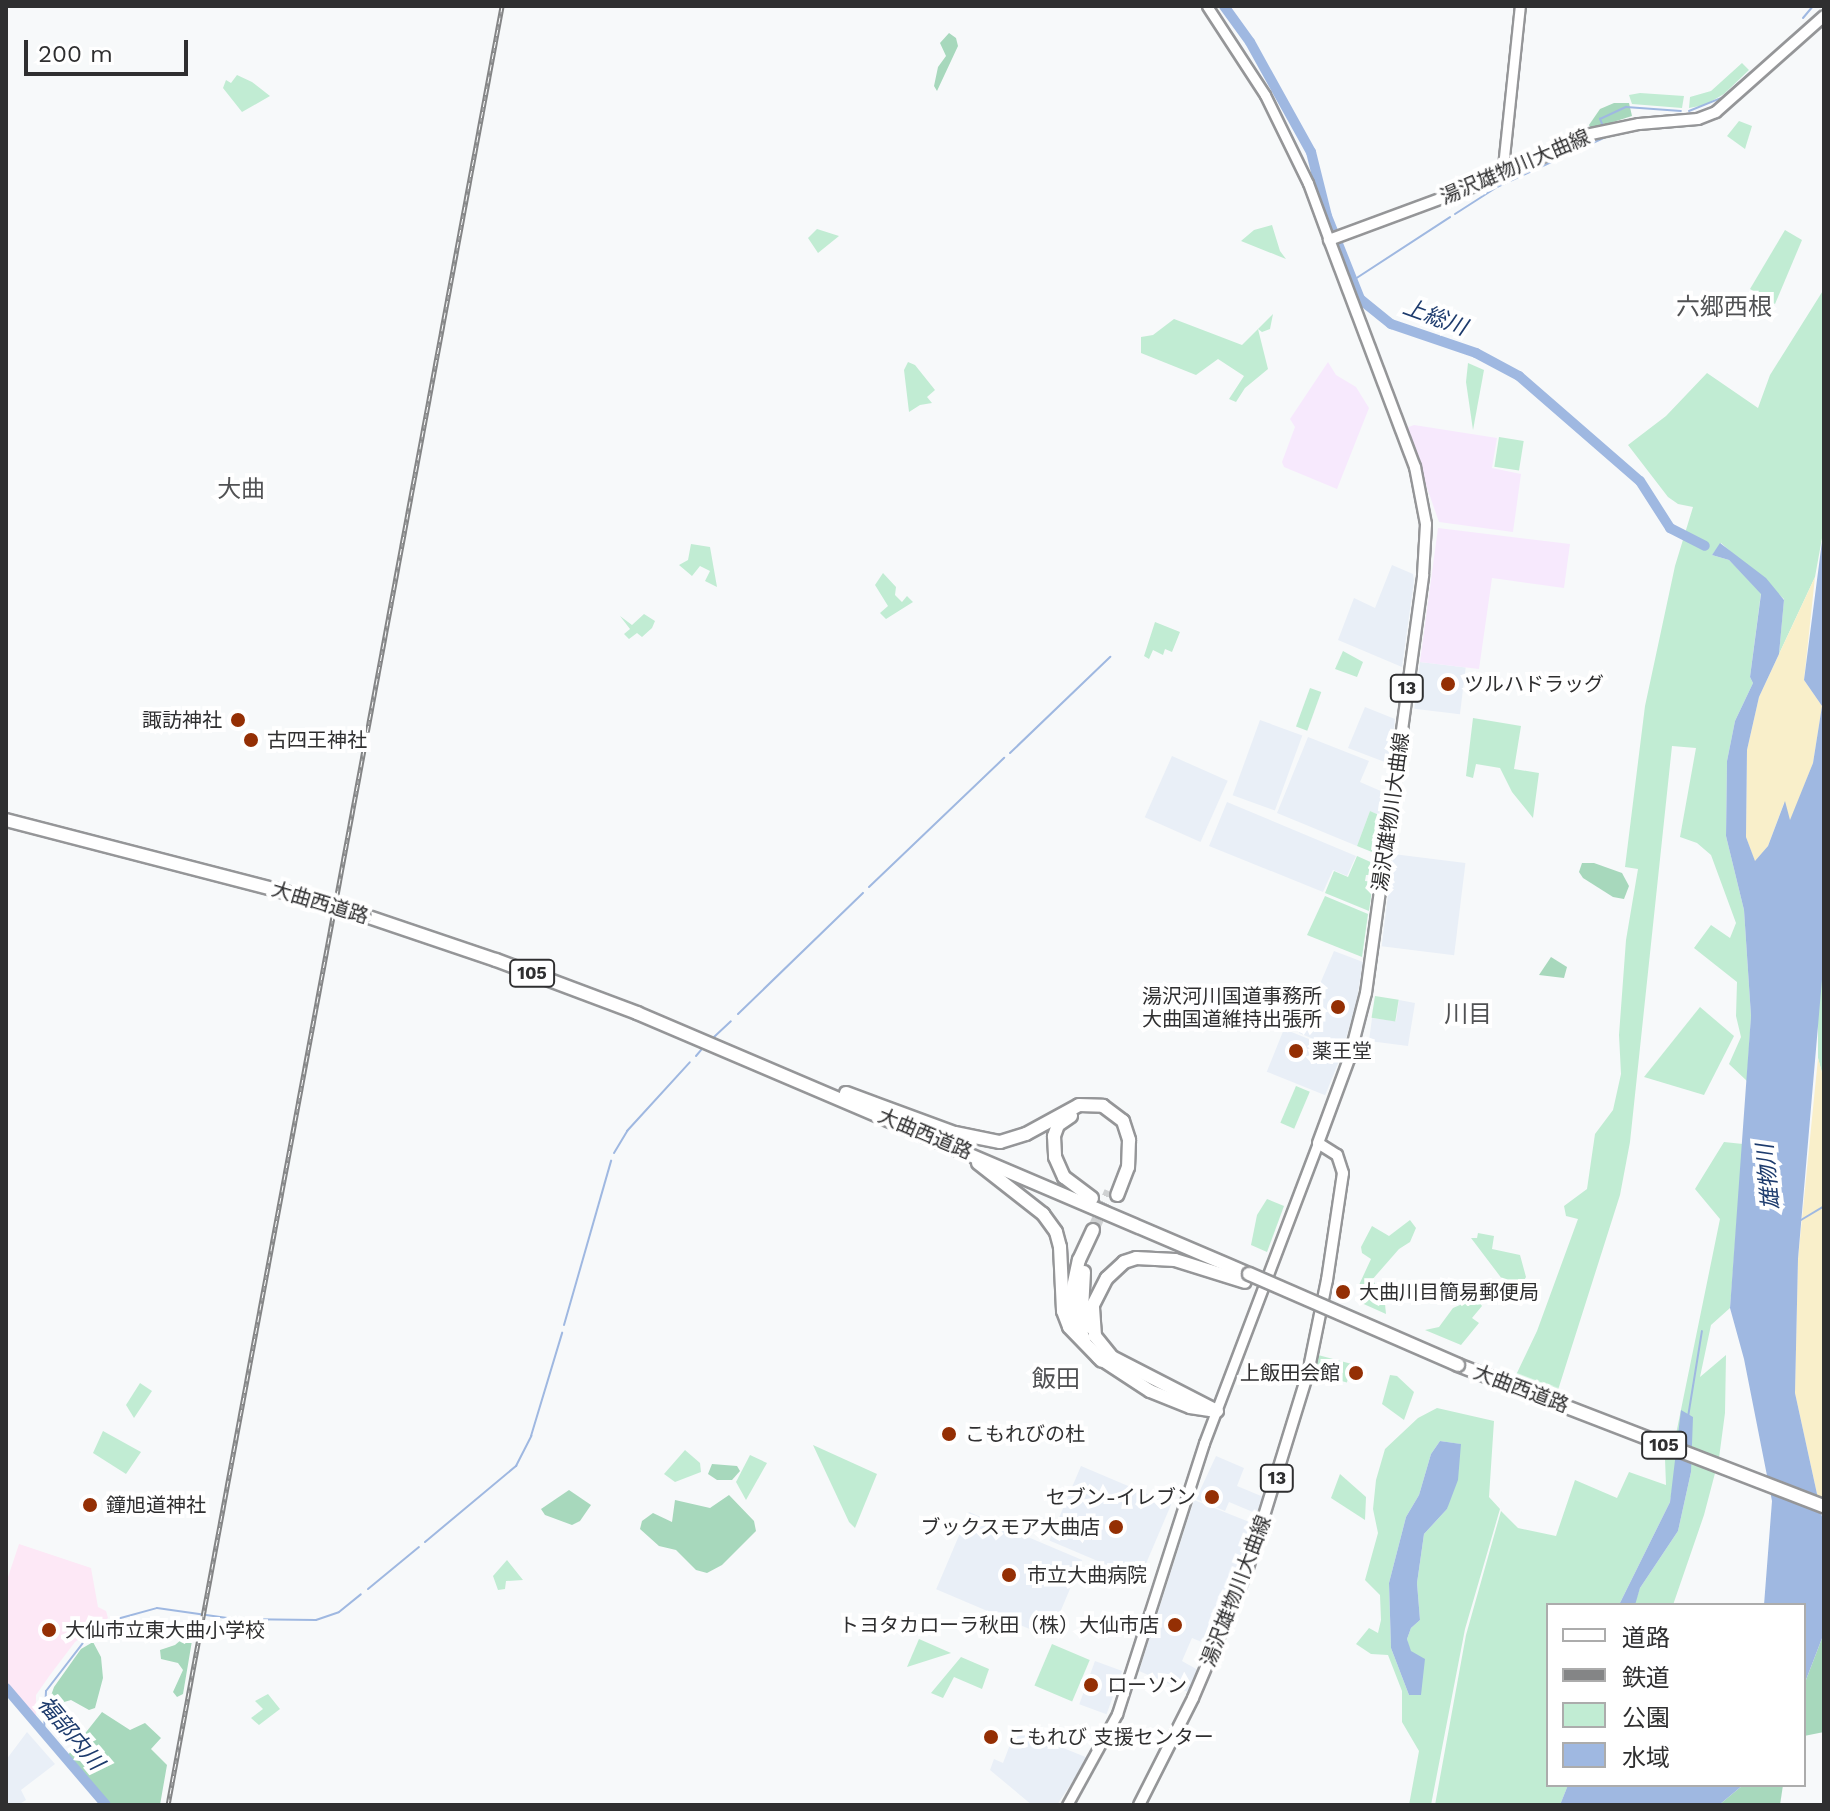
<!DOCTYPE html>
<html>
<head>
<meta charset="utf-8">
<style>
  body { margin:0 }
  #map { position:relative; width:1830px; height:1811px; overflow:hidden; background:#f7f9fa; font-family:"Work Sans","Noto Sans JP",sans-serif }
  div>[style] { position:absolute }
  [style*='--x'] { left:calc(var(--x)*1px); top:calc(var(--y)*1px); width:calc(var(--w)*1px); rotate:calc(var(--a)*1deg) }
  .built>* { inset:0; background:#e9eff7; transform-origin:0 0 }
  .industrial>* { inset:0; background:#f7e9fd }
  .education>* { inset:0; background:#fde8f6 }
  .green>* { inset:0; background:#c1ecd3; transform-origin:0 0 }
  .forest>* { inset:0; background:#a7d8bc }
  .sand>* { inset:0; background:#f9efca }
  .water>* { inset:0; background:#9fb8e1 }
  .stream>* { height:2px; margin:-1px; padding:0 1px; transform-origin:1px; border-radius:1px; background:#9fb8e1 }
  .river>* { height:10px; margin:-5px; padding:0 5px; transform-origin:5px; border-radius:5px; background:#9fb8e1 }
  .highway-tunnel>* { height:12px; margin-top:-6px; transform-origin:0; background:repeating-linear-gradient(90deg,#cfd1d2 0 12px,transparent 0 18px) }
  .roads { filter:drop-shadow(2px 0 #959698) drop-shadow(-2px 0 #959698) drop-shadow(0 2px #959698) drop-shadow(0 -2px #959698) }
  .secondary>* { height:9px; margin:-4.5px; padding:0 4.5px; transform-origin:4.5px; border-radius:4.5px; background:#fff }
  .primary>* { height:10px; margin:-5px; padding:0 5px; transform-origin:5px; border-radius:5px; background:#fff }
  .highway>* { height:12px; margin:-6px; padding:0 6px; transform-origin:6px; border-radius:6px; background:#fff }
  .rail>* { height:5px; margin-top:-2.5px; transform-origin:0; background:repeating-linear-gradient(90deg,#fff 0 6px,#848586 0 12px); box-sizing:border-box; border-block:2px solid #848586 }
  .bridges { filter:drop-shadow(2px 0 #959698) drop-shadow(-2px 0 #959698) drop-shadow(0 2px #959698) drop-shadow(0 -2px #959698) }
  .highway-bridge>* { height:12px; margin:-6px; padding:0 6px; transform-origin:6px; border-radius:6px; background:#fff }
  .dots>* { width:22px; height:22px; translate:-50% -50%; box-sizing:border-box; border:4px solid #fff; border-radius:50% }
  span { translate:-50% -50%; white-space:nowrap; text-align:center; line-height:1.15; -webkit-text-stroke:8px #fff; paint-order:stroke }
  .shield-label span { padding:2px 6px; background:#fff; border:2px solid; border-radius:6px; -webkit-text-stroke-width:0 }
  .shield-label { font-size:18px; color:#2f2f30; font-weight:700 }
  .street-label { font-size:20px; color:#2f2f30 }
  .poi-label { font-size:20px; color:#2f2f30 }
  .left { translate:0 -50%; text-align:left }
  .right { translate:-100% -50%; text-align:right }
  .water-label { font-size:22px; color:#1d3b6d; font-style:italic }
  .quarter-label { font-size:24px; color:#515254 }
  .frame { position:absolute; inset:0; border:8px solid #2f2f30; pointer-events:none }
  .legend { position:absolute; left:1546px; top:1603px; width:260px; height:184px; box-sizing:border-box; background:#fff; border:2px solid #acacac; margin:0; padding:10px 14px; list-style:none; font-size:24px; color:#2f2f30 }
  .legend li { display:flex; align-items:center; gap:16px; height:40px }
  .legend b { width:40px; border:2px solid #acacac }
  .scale { position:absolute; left:24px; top:40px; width:164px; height:36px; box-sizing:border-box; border:4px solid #2f2f30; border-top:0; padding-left:10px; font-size:24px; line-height:28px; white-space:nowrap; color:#2f2f30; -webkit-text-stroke:6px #fff; paint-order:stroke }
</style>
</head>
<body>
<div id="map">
  <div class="built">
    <i style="clip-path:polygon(1392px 565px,1413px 574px,1414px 581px,1402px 667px,1338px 640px,1354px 598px,1375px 608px)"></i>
    <i style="left:1420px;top:662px;width:46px;height:47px;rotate:7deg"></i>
    <i style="clip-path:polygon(1365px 707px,1395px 719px,1390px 764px,1348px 748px)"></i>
    <i style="left:1260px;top:720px;width:45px;height:80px;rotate:20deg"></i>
    <i style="clip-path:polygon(1308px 737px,1369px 761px,1360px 782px,1383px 792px,1379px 815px,1370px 811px,1357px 846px,1277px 813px)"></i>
    <i style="left:1172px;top:756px;width:61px;height:67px;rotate:24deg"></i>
    <i style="clip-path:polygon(1227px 802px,1356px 856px,1347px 876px,1333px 870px,1323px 892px,1209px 846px)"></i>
    <i style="left:1393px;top:854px;width:73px;height:93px;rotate:7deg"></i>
    <i style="clip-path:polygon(1334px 951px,1363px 962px,1356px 1005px,1342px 1051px,1299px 1033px)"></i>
    <i style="clip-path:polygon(1399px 1000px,1415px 1003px,1408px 1046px,1369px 1041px,1372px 1018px,1396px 1021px)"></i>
    <i style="left:1284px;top:1029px;width:63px;height:46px;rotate:22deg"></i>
    <i style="clip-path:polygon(1216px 1456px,1244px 1468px,1237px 1486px,1266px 1498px,1260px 1515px,1229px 1502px,1225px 1511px,1196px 1499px)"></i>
    <i style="left:1081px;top:1466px;width:98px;height:81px;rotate:23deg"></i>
    <i style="clip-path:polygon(1194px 1500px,1257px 1525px,1242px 1570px,1209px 1645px,1192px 1638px,1182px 1661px,1198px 1670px,1188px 1692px,1139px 1671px)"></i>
    <i style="left:969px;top:1512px;width:123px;height:84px;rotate:23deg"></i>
    <i style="left:1095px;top:1661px;width:29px;height:46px;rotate:20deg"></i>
    <i style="clip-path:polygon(1016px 1729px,1088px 1758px,1057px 1805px,1032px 1805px,990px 1770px,994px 1759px,1003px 1763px)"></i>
    <i style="clip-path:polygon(27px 1732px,55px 1764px,21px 1790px,26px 1800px,18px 1805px,6px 1805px,6px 1760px)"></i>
  </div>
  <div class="industrial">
    <i style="clip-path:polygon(1328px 362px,1336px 375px,1356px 387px,1369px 408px,1337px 489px,1284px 467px,1282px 462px,1295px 427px,1290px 419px)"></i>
    <i style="clip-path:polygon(1414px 425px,1497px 438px,1492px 468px,1521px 474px,1513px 532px,1439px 522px,1406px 428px)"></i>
    <i style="clip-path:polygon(1438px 528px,1570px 544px,1564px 588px,1492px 578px,1479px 669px,1420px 662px)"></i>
  </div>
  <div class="education">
    <i style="clip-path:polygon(19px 1544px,91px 1568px,98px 1607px,106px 1611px,108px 1618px,75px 1642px,50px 1675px,36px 1695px,36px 1716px,6px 1681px,6px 1583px)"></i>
  </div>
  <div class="green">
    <i style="clip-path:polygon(1742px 63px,1749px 70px,1724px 94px,1705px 105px,1689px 108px,1690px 97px,1711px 91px)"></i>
    <i style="clip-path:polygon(237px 75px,252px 82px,270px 96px,242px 112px,223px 88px,226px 80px,231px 83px)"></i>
    <i style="clip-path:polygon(1640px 93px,1684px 96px,1682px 108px,1632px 104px,1629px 95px)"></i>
    <i style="clip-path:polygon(1739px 121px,1752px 126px,1745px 149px,1727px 136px)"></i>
    <i style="clip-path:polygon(1272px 225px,1280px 251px,1286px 259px,1241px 241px,1254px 230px)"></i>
    <i style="clip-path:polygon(817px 229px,839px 236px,818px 253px,808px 238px)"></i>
    <i style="clip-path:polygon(1785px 230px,1802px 240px,1775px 304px,1750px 289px)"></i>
    <i style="clip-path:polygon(1824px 289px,1824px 527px,1815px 577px,1779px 654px,1784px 599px,1721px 543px,1712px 555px,1729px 560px,1761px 593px,1750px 677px,1753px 683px,1735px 721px,1727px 761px,1726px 836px,1744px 910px,1751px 1016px,1747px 1081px,1729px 1064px,1741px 1037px,1736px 1016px,1737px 982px,1694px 948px,1711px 925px,1730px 938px,1736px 923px,1711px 855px,1697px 843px,1680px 837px,1696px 748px,1672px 746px,1630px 1142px,1620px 1195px,1558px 1390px,1516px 1375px,1537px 1331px,1578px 1219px,1566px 1216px,1564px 1206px,1587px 1189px,1595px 1134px,1613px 1110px,1621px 1074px,1619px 1035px,1626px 940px,1638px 869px,1625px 867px,1645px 706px,1675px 566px,1693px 507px,1678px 504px,1668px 497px,1628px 445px,1666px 416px,1707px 373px,1758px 408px,1770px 375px)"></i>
    <i style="clip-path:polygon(1273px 314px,1270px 329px,1262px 332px,1258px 329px,1268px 369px,1245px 388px,1236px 402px,1229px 399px,1244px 376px,1218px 359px,1196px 375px,1141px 353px,1141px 337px,1153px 335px,1174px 319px,1242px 345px)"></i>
    <i style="clip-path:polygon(908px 362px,915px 365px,935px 390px,927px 397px,932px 403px,920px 405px,909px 412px,904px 370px)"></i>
    <i style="clip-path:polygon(1468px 363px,1484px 370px,1473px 430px,1466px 382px)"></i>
    <i style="left:1499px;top:437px;width:25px;height:30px;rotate:9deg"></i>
    <i style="clip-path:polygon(691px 544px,710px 547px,717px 587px,705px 581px,710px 571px,700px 566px,692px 576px,679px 565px,688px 560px)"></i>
    <i style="clip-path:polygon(883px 573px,896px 587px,895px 595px,902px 602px,907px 596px,913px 602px,886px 619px,880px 613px,888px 606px,875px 585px)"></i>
    <i style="clip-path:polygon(644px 614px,655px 621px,652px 628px,642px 637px,637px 633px,629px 639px,624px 634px,630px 629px,620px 616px,632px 625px)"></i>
    <i style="clip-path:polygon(1155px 622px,1180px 632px,1172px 652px,1165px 649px,1163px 655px,1153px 650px,1149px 659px,1144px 656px)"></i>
    <i style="clip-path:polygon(1343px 651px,1363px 662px,1357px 677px,1335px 669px)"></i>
    <i style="left:1310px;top:688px;width:12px;height:41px;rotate:20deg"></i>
    <i style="clip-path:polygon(1473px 718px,1521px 726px,1514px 769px,1539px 773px,1533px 818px,1512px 792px,1500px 768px,1476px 764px,1473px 778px,1466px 776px)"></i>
    <i style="clip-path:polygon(1370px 811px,1379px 815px,1377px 854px,1357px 846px)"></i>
    <i style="clip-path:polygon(1357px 856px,1375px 864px,1373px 875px,1366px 875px,1365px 881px,1373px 882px,1369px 911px,1325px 893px,1334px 871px,1348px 877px)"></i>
    <i style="clip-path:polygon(1325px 896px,1368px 914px,1362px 957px,1307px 935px)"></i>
    <i style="clip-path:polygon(1824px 956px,1824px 1080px,1818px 1058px,1818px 1003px)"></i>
    <i style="left:1375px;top:996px;width:24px;height:22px;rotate:9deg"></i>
    <i style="clip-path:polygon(1700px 1007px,1734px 1036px,1704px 1095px,1644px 1077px)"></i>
    <i style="left:1296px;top:1086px;width:15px;height:40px;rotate:23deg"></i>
    <i style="clip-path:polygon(1724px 1142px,1743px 1144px,1730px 1308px,1711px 1325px,1700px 1377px,1726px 1355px,1725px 1413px,1719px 1458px,1704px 1515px,1673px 1605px,1634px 1605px,1640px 1588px,1678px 1531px,1691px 1472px,1677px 1462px,1670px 1502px,1619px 1605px,1548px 1605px,1548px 1785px,1568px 1785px,1560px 1805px,1435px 1805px,1466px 1635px,1501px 1511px,1518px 1528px,1556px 1536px,1575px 1480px,1617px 1498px,1629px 1472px,1666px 1485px,1665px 1459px,1675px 1439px,1720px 1219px,1695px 1189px)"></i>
    <i style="clip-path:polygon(1267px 1199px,1284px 1206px,1267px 1252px,1251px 1245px,1257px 1215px)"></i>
    <i style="clip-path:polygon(1410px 1220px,1416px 1228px,1410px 1242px,1399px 1249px,1364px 1289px,1359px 1285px,1371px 1259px,1362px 1253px,1361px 1247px,1372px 1226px,1389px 1236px)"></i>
    <i style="clip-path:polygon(1478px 1233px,1494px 1236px,1492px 1249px,1520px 1255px,1526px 1277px,1515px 1296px,1471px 1238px,1477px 1238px)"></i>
    <i style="clip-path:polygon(1374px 1282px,1385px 1304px,1386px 1314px,1357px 1301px)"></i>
    <i style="clip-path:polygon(1476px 1298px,1482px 1306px,1472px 1318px,1479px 1323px,1461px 1345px,1425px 1330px,1439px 1327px,1453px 1308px)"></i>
    <i style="left:1318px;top:1355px;width:35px;height:19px;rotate:15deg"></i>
    <i style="clip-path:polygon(1390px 1375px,1397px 1376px,1414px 1392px,1404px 1420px,1382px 1404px)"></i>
    <i style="clip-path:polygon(140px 1383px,152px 1391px,134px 1418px,126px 1405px)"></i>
    <i style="clip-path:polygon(evenodd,1437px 1408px,1494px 1421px,1489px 1497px,1500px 1509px,1465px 1629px,1431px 1805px,1409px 1805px,1419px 1751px,1402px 1722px,1402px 1691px,1388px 1655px,1371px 1654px,1356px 1644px,1369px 1628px,1378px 1633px,1381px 1620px,1380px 1595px,1365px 1580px,1378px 1533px,1373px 1509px,1376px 1480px,1385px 1449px,1418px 1418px,1437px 1408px,1440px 1441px,1460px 1444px,1447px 1509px,1424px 1534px,1417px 1583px,1420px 1620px,1411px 1628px,1407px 1639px,1410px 1651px,1417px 1656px,1409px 1695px,1391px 1648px,1389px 1583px,1406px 1517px,1419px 1495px,1431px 1454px,1440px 1441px)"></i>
    <i style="clip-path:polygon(103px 1431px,141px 1452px,126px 1474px,93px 1453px)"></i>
    <i style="clip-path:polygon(813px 1445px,877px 1474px,855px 1528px,849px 1522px)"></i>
    <i style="clip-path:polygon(685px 1450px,700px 1463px,701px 1472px,675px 1482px,664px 1474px)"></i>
    <i style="clip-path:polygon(750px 1455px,767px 1463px,746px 1500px,736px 1482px)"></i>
    <i style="clip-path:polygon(1340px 1474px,1366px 1497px,1365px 1520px,1331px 1498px)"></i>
    <i style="clip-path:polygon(507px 1560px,523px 1580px,506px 1581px,505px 1589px,498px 1590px,493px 1576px)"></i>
    <i style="clip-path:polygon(919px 1639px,951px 1653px,907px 1667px)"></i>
    <i style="left:1052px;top:1644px;width:41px;height:45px;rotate:23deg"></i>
    <i style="clip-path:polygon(961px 1657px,989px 1669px,982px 1689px,954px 1677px,943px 1698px,931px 1693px)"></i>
    <i style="clip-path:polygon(268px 1694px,280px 1709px,259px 1725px,251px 1718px,263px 1709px,255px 1701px)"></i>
  </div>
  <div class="forest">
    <i style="clip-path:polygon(949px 33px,956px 38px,958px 46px,937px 91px,934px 86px,938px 67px,946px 56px,940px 43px)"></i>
    <i style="clip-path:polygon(1614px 103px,1629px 103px,1632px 116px,1591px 129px,1589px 125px,1600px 109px)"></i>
    <i style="clip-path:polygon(1582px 863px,1594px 863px,1622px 873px,1629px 886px,1624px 899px,1613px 897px,1583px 878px,1579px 872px)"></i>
    <i style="clip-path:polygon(1551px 957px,1567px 967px,1564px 978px,1539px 975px)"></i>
    <i style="clip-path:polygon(712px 1464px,737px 1466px,740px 1471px,732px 1480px,717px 1480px,708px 1474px)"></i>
    <i style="clip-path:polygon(569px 1490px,591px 1505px,580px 1521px,572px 1525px,545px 1515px,541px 1509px)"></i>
    <i style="clip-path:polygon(729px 1495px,754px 1521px,756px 1531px,722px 1565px,707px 1573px,696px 1570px,676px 1550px,659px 1546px,640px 1529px,642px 1521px,653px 1513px,672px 1522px,675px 1500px,710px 1508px)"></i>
    <i style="clip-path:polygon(194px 1629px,183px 1694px,177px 1697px,173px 1692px,183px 1670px,178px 1663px,161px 1659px,160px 1650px,175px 1645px)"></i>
    <i style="clip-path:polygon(1824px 1633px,1824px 1732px,1804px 1736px,1804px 1685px)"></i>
    <i style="clip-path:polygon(93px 1642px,101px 1657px,103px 1678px,95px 1708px,89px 1710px,71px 1700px,47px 1707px,54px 1687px,81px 1649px)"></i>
    <i style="clip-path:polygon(102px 1712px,130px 1730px,145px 1723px,161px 1738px,151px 1749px,167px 1765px,160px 1805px,110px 1805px,68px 1755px)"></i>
    <i style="clip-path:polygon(1743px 1785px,1783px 1785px,1780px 1805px,1719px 1805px)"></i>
  </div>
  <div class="sand">
    <i style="clip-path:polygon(1815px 577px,1804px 680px,1822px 706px,1813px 763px,1790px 822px,1784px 803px,1768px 846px,1755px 862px,1746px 837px,1747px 750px,1759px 697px)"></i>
    <i style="clip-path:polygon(1818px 1058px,1824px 1080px,1824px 1526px,1795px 1393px,1798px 1259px)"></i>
  </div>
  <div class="water">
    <i style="clip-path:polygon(1824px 526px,1824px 956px,1798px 1259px,1795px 1393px,1824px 1526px,1824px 1633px,1804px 1685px,1804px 1605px,1764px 1605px,1772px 1501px,1744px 1359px,1730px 1308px,1751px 1016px,1744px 910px,1726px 836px,1727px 761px,1735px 721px,1753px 683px,1750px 677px,1761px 594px,1729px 560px,1712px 555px,1720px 543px,1766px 578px,1784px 600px,1779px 654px,1759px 697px,1747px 750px,1746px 837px,1755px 861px,1768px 846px,1785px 801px,1790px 820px,1813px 763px,1822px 706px,1804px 680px)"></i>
    <i style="clip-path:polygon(1681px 1410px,1693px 1417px,1691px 1472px,1678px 1531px,1640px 1588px,1635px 1605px,1619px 1605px,1670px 1502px)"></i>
    <i style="clip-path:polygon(1440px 1441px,1461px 1444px,1458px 1480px,1447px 1509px,1424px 1534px,1417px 1583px,1420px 1620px,1411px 1628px,1407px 1639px,1411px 1651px,1425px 1659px,1421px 1695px,1409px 1695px,1391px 1648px,1389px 1583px,1406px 1517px,1419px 1495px,1431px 1454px)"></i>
    <i style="clip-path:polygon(1568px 1785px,1743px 1785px,1719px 1805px,1560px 1805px)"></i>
  </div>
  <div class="stream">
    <i style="--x:1803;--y:18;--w:16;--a:-50"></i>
    <i style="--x:1689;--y:111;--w:35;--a:-22"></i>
    <i style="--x:1722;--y:98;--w:38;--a:-42"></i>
    <i style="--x:1603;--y:126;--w:8;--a:-113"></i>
    <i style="--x:1600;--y:119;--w:29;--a:-25"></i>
    <i style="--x:1626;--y:107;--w:55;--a:4.2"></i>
    <i style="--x:1455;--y:214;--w:50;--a:-32.7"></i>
    <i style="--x:1497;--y:187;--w:122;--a:-24.7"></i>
    <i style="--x:1352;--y:281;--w:117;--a:-33.1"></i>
    <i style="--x:1010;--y:753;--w:139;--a:-43.8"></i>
    <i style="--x:869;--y:887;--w:187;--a:-43.7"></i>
    <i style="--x:738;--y:1014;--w:174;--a:-44.1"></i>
    <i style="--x:714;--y:1037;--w:23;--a:-43"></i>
    <i style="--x:696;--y:1056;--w:8;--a:-50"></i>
    <i style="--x:614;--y:1153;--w:26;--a:-59"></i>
    <i style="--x:627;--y:1131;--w:93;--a:-47.6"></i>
    <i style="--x:1801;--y:1220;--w:27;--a:-31"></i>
    <i style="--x:564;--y:1325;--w:171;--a:-74"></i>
    <i style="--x:1688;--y:1417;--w:87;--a:-80.8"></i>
    <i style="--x:425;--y:1542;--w:119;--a:-39.9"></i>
    <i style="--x:516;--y:1466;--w:34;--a:-63"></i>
    <i style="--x:531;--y:1436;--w:108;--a:-73.2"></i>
    <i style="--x:368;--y:1589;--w:66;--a:-39.5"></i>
    <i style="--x:44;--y:1732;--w:41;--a:-87.2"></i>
    <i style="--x:46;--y:1691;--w:66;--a:-52.4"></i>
    <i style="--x:86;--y:1639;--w:37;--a:-33"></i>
    <i style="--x:117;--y:1619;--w:41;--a:-15.4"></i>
    <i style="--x:157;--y:1608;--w:78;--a:8.1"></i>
    <i style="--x:234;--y:1619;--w:82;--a:0.7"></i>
    <i style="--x:316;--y:1620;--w:24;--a:-19"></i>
    <i style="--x:339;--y:1612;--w:28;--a:-39"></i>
  </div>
  <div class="river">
    <i style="--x:1224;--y:6;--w:44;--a:54.2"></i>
    <i style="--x:1250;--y:42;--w:126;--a:61"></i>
    <i style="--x:1311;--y:152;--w:66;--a:76"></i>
    <i style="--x:1327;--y:216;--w:89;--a:68.3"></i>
    <i style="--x:1360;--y:299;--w:40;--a:39"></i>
    <i style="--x:1391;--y:324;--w:90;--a:18.8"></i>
    <i style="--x:1476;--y:353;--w:49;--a:28.1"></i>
    <i style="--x:1519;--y:376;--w:160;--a:41"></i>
    <i style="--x:1640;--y:481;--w:56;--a:57.4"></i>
    <i style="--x:1670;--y:528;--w:39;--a:27"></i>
    <i style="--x:6;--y:1688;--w:154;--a:49.5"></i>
  </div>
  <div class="highway-tunnel">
    <i style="--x:1093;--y:1230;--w:42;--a:-65.9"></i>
  </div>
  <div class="roads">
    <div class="secondary">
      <i style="--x:1207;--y:6;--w:106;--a:56.9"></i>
      <i style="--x:1265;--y:95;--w:98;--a:64"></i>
      <i style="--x:1308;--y:183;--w:61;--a:69.8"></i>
      <i style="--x:1502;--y:176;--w:171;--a:-84"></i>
      <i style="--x:1067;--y:1805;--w:104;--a:-61.2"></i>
      <i style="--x:1117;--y:1714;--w:285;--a:-72.2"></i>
      <i style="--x:1204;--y:1443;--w:321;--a:-69.2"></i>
    </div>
    <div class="primary">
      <i style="--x:1139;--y:1805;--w:120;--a:-63.2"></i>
      <i style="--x:1193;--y:1698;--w:138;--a:-67"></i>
      <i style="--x:1247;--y:1571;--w:207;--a:-72.9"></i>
      <i style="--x:1308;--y:1373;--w:95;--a:-78.5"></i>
      <i style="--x:1327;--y:1280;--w:108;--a:-81.5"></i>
      <i style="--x:1343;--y:1173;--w:19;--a:-108"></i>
      <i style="--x:1337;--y:1155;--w:22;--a:-148"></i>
      <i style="--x:1318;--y:1143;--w:90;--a:-69.7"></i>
      <i style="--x:1349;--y:1059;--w:68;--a:-75.6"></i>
      <i style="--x:1366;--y:993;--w:422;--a:-82.2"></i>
      <i style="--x:1423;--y:575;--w:51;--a:-86.6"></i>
      <i style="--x:1426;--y:524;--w:58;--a:-100.9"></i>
      <i style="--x:1415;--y:467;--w:243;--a:-110.7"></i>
      <i style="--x:1329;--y:240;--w:184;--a:-20.3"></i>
      <i style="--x:1502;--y:176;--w:98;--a:-25.3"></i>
      <i style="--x:1591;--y:134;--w:49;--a:-11.8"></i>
      <i style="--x:1639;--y:124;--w:59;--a:-4.8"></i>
      <i style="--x:1698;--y:119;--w:19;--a:-21"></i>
      <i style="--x:1716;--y:112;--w:144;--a:-41.6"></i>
    </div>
    <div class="highway">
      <i style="--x:6;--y:820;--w:308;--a:14.5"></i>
      <i style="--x:363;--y:915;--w:140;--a:18.7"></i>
      <i style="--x:496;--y:960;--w:151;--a:20.6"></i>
      <i style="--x:637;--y:1013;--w:665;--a:23.1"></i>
      <i style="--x:846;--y:1093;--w:116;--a:20.2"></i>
      <i style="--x:955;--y:1133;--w:46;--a:11.3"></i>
      <i style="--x:1000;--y:1142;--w:27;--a:-17"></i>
      <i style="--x:1026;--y:1134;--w:60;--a:-28.7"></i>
      <i style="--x:1079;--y:1105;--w:24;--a:2"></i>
      <i style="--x:1103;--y:1106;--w:25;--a:37"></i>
      <i style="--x:1123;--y:1121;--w:20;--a:72"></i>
      <i style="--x:1129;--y:1140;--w:27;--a:92"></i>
      <i style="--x:1128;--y:1167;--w:30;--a:111"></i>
      <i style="--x:1071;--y:1116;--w:16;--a:145"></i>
      <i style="--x:1058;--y:1125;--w:12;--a:110"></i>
      <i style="--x:1054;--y:1136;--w:21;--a:87"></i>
      <i style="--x:1055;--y:1157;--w:22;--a:66"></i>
      <i style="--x:1064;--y:1177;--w:35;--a:37"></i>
      <i style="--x:978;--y:1163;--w:83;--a:38.1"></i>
      <i style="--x:1043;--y:1214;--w:22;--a:54"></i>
      <i style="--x:1056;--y:1232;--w:16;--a:75"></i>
      <i style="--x:1060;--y:1247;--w:64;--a:87.3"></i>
      <i style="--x:1063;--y:1311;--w:17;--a:69"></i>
      <i style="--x:1069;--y:1327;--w:47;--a:45.9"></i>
      <i style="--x:1084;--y:1272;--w:37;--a:93"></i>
      <i style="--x:1082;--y:1309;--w:20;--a:66"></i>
      <i style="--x:1084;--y:1339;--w:22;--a:-114"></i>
      <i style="--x:1075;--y:1319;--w:27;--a:-96"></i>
      <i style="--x:1072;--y:1292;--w:33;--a:-78"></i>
      <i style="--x:1079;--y:1260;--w:33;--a:-65"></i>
      <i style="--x:1098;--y:1357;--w:62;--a:33.2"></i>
      <i style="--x:1150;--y:1391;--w:43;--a:21.8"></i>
      <i style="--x:1190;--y:1407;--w:20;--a:9"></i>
      <i style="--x:1458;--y:1365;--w:392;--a:21.1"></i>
      <i style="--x:1217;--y:1411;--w:118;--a:-152.8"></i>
      <i style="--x:1112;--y:1357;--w:27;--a:-129"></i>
      <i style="--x:1095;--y:1336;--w:31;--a:-94"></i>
      <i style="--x:1093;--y:1305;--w:30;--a:-63"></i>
      <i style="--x:1107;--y:1278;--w:23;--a:-43"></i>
      <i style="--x:1124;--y:1262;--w:13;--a:-18"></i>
      <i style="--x:1136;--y:1258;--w:39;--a:3"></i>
      <i style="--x:1175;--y:1260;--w:73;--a:17.4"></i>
    </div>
  </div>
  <div class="rail">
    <i style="--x:168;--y:1805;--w:1830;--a:-79.48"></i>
  </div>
  <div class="bridges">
    <div class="highway-bridge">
      <i style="--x:304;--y:897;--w:62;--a:17"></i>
      <i style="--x:1249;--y:1274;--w:228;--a:23.5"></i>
    </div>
  </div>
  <div class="dots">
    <i style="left:1448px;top:684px;background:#942f04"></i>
    <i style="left:238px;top:720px;background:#942f04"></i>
    <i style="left:251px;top:740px;background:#942f04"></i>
    <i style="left:1338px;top:1007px;background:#942f04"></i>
    <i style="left:1296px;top:1051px;background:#942f04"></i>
    <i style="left:1343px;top:1292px;background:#942f04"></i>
    <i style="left:1356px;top:1373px;background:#942f04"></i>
    <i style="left:949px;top:1434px;background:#942f04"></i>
    <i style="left:1212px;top:1497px;background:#942f04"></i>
    <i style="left:90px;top:1505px;background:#942f04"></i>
    <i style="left:1116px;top:1527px;background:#942f04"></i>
    <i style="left:1009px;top:1575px;background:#942f04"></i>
    <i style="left:1175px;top:1625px;background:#942f04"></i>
    <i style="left:49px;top:1630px;background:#942f04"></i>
    <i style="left:1091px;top:1685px;background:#942f04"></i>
    <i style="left:991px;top:1737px;background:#942f04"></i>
  </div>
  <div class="shield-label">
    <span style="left:1407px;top:688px">13</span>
    <span style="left:532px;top:973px">105</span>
    <span style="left:1664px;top:1445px">105</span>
    <span style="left:1277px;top:1478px">13</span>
  </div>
  <div class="street-label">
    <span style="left:1515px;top:167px;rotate:-23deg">湯沢雄物川大曲線</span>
    <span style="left:1391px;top:812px;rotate:-82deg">湯沢雄物川大曲線</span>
    <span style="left:320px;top:903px;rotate:17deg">大曲西道路</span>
    <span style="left:925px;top:1134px;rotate:23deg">大曲西道路</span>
    <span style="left:1521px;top:1389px;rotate:21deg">大曲西道路</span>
    <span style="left:1236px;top:1591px;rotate:-69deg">湯沢雄物川大曲線</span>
  </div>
  <div class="poi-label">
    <span class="left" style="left:1464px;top:684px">ツルハドラッグ</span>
    <span class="right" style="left:222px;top:720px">諏訪神社</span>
    <span class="left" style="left:267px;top:740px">古四王神社</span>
    <span class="right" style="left:1322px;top:1008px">湯沢河川国道事務所<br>大曲国道維持出張所</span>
    <span class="left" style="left:1312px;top:1051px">薬王堂</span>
    <span class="left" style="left:1359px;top:1292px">大曲川目簡易郵便局</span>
    <span class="right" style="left:1340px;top:1373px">上飯田会館</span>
    <span class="left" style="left:965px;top:1434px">こもれびの杜</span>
    <span class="right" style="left:1196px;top:1497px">セブン-イレブン</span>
    <span class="left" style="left:106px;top:1505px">鐘旭道神社</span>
    <span class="right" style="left:1100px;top:1527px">ブックスモア大曲店</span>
    <span class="left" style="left:1027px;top:1575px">市立大曲病院</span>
    <span class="right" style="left:1159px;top:1625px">トヨタカローラ秋田（株）大仙市店</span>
    <span class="left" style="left:65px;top:1630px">大仙市立東大曲小学校</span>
    <span class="left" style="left:1107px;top:1685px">ローソン</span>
    <span class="left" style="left:1007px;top:1737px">こもれび 支援センター</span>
  </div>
  <div class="water-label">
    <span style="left:1435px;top:317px;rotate:20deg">上総川</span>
    <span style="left:1768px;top:1177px;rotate:-96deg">雄物川</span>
    <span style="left:71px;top:1733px;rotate:50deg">福部内川</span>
  </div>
  <div class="quarter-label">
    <span style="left:1724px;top:308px">六郷西根</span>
    <span style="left:241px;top:490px">大曲</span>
    <span style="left:1468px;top:1015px">川目</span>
    <span style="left:1056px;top:1380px">飯田</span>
  </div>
  <div class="frame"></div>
  <ul class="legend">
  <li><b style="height:10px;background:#fff"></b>道路</li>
  <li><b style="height:10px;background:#848586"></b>鉄道</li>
  <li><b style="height:22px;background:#c1ecd3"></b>公園</li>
  <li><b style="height:22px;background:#9fb8e1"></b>水域</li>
  </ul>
  <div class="scale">200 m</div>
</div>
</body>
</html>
